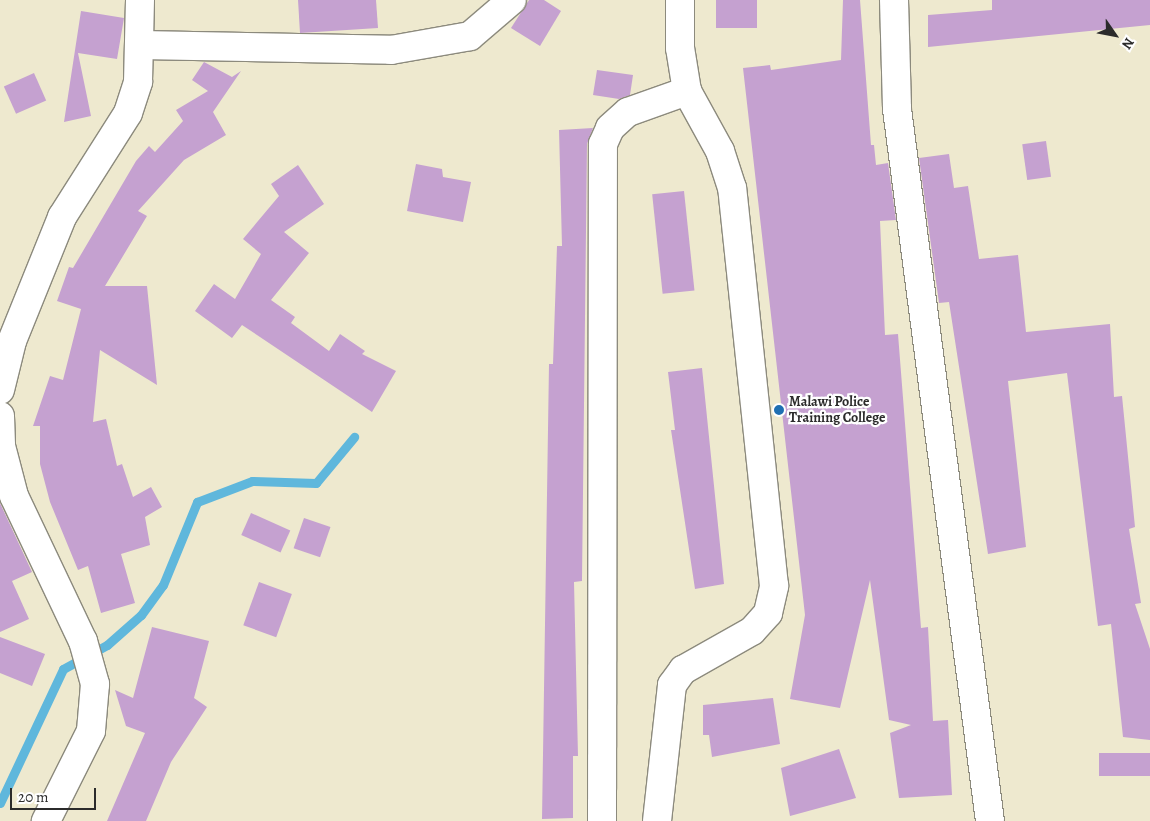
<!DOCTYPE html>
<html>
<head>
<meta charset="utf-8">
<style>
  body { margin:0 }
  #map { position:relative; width:1150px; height:821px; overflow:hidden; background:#eee9cf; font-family:Alegreya,serif }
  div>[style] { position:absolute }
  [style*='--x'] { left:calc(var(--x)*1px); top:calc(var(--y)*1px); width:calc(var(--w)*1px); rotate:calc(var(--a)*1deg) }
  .stream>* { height:9px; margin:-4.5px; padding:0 4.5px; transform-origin:4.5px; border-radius:4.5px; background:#5fb7dc }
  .building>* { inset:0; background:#c5a1d0; transform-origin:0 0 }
  .roads { filter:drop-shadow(1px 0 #8c8a7d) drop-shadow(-1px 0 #8c8a7d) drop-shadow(0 1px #8c8a7d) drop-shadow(0 -1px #8c8a7d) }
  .minor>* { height:28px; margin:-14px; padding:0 14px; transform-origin:14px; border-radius:14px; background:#fff }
  .dots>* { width:14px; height:14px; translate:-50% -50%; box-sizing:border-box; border:2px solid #fff; border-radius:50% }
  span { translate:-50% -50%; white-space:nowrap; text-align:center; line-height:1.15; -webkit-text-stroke:4.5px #fff; paint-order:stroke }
  .poi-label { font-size:14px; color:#2b2b2b; font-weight:700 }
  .left { translate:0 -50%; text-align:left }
  .north { position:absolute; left:1090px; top:10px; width:50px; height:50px; -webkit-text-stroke:4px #fff; paint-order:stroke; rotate:123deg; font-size:14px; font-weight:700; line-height:20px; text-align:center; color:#2b2b2b }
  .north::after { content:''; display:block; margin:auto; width:18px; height:22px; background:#2b2b2b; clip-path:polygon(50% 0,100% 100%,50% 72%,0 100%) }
  .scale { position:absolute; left:10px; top:788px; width:86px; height:22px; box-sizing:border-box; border:2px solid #2b2b2b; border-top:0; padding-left:6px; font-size:15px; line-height:18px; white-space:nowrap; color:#2b2b2b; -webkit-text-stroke:4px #fff; paint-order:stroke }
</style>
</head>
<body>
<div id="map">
  <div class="stream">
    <i style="--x:0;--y:803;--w:148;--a:-64.8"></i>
    <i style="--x:63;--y:669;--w:50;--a:-28.6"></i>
    <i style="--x:107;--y:645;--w:45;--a:-41.4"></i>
    <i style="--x:141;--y:615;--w:37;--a:-54"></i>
    <i style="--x:163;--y:585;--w:90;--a:-67.7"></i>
    <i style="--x:197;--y:502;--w:59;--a:-20.9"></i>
    <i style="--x:252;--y:481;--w:64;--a:1.8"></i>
    <i style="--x:316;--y:483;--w:60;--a:-50.4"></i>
  </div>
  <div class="building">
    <i style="clip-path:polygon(298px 0,376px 0,378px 28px,300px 33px)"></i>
    <i style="clip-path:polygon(529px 0,544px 0,561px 11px,540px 46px,511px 28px)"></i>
    <i style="left:716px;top:0;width:41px;height:28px"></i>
    <i style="clip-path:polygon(843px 0,860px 0,871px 145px,874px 145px,876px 165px,888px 163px,896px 220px,880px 221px,885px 335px,898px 334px,921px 628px,928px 627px,933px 721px,948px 720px,952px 795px,899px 798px,890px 733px,911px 725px,889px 720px,870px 580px,840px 708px,790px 699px,805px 615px,743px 68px,770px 65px,771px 70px,841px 60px)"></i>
    <i style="clip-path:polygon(992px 0,1150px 0,1150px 25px,928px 47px,928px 15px,992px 10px)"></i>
    <i style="clip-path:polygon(81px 11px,124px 18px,117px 59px,78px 53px,91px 116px,64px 122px)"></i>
    <i style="clip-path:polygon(204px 62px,232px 77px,241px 71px,213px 112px,226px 135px,184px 160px,138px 211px,147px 216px,105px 286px,147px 286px,157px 385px,100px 350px,93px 422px,106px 419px,117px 466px,122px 464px,133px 497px,151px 487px,162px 507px,145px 517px,150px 545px,121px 554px,135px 603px,101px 613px,88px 566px,78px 570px,50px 502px,40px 464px,40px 426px,33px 426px,50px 376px,63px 380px,81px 309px,57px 301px,69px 267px,73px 268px,136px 161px,149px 146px,155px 152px,183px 121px,176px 110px,208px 91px,192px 80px)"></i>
    <i style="clip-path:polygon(597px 70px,633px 75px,630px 95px,619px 99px,593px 95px)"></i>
    <i style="left:34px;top:73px;width:30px;height:33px;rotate:66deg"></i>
    <i style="clip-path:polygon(593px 128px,587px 144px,582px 581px,574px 582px,578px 756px,573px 756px,573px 818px,542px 819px,549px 364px,553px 364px,557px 246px,562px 246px,559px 130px)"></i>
    <i style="left:1046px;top:141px;width:36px;height:24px;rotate:82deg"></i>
    <i style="clip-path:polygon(949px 154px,954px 188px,968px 186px,979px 259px,1018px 255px,1026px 332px,1110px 324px,1114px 397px,1122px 396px,1135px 527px,1129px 529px,1141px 603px,1135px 604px,1150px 649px,1150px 740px,1123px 737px,1111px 624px,1098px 626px,1067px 373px,1008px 381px,1026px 547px,988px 554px,949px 302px,939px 303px,919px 158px)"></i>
    <i style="clip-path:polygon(416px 164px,442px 169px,443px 177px,471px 182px,463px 222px,407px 211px)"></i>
    <i style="clip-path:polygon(298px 165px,324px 204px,284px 232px,309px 253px,271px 300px,295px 317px,291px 323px,329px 351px,340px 334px,365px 351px,362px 354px,396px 371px,372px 412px,242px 325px,232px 338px,195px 311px,214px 284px,235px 299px,261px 254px,243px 239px,279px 196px,271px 184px)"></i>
    <i style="left:684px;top:191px;width:100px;height:32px;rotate:84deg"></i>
    <i style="clip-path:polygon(702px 368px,724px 584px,695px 589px,671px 430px,675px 430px,668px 372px)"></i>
    <i style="clip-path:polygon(0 503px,32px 572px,12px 581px,29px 619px,0 632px)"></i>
    <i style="left:251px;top:513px;width:43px;height:24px;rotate:24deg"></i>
    <i style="left:304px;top:518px;width:28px;height:32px;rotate:19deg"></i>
    <i style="left:259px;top:582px;width:35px;height:46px;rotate:20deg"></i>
    <i style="clip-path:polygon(152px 627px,209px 641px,194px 698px,207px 707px,171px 762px,146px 821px,107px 821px,145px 733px,126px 726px,115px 690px,133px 698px)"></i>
    <i style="clip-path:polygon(0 637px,45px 654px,32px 686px,0 673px)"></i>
    <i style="clip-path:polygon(773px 698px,780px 744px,712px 757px,709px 735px,703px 735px,703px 705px)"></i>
    <i style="clip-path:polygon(839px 749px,856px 798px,790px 816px,781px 768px)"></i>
    <i style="left:1150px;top:753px;width:23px;height:51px;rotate:90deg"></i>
  </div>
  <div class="roads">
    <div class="minor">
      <i style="--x:894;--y:0;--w:109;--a:88.4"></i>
      <i style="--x:897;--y:109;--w:718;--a:82.56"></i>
      <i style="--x:141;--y:45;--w:250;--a:1.1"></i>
      <i style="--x:391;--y:50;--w:80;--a:-10"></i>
      <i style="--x:470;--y:36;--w:55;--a:-40.6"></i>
      <i style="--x:0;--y:390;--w:50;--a:-76.2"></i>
      <i style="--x:12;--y:341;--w:134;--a:-68"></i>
      <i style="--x:62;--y:217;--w:123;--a:-57.6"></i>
      <i style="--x:128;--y:113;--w:33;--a:-72"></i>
      <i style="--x:138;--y:82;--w:82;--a:-88.6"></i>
      <i style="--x:0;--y:416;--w:30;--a:88"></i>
      <i style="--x:1;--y:446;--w:52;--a:75.4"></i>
      <i style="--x:14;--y:496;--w:161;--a:64.6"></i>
      <i style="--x:83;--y:641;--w:45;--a:74.4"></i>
      <i style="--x:95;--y:684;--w:47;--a:94.9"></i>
      <i style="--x:91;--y:731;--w:101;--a:116.6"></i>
      <i style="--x:602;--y:821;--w:677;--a:-89.92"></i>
      <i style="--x:603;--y:144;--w:17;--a:-66"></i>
      <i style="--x:610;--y:128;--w:24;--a:-42"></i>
      <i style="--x:628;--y:112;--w:63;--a:-19.6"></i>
      <i style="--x:657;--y:821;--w:137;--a:-83.7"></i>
      <i style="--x:672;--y:685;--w:19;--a:-54"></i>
      <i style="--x:683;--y:670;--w:79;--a:-29.5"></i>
      <i style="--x:752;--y:631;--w:24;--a:-48"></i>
      <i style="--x:768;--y:613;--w:28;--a:-77"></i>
      <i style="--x:774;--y:586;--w:400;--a:-96"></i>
      <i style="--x:732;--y:188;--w:39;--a:-108"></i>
      <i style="--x:720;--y:151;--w:68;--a:-118.8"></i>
      <i style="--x:687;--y:91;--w:44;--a:-99.2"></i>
      <i style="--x:680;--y:48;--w:48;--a:-90"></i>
    </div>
  </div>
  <div class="dots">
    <i style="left:779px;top:410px;background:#1f6fb2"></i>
  </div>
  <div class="poi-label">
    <span class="left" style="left:789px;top:410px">Malawi Police<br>Training College</span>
  </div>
  <div class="north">N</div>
  <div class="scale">20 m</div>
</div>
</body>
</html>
